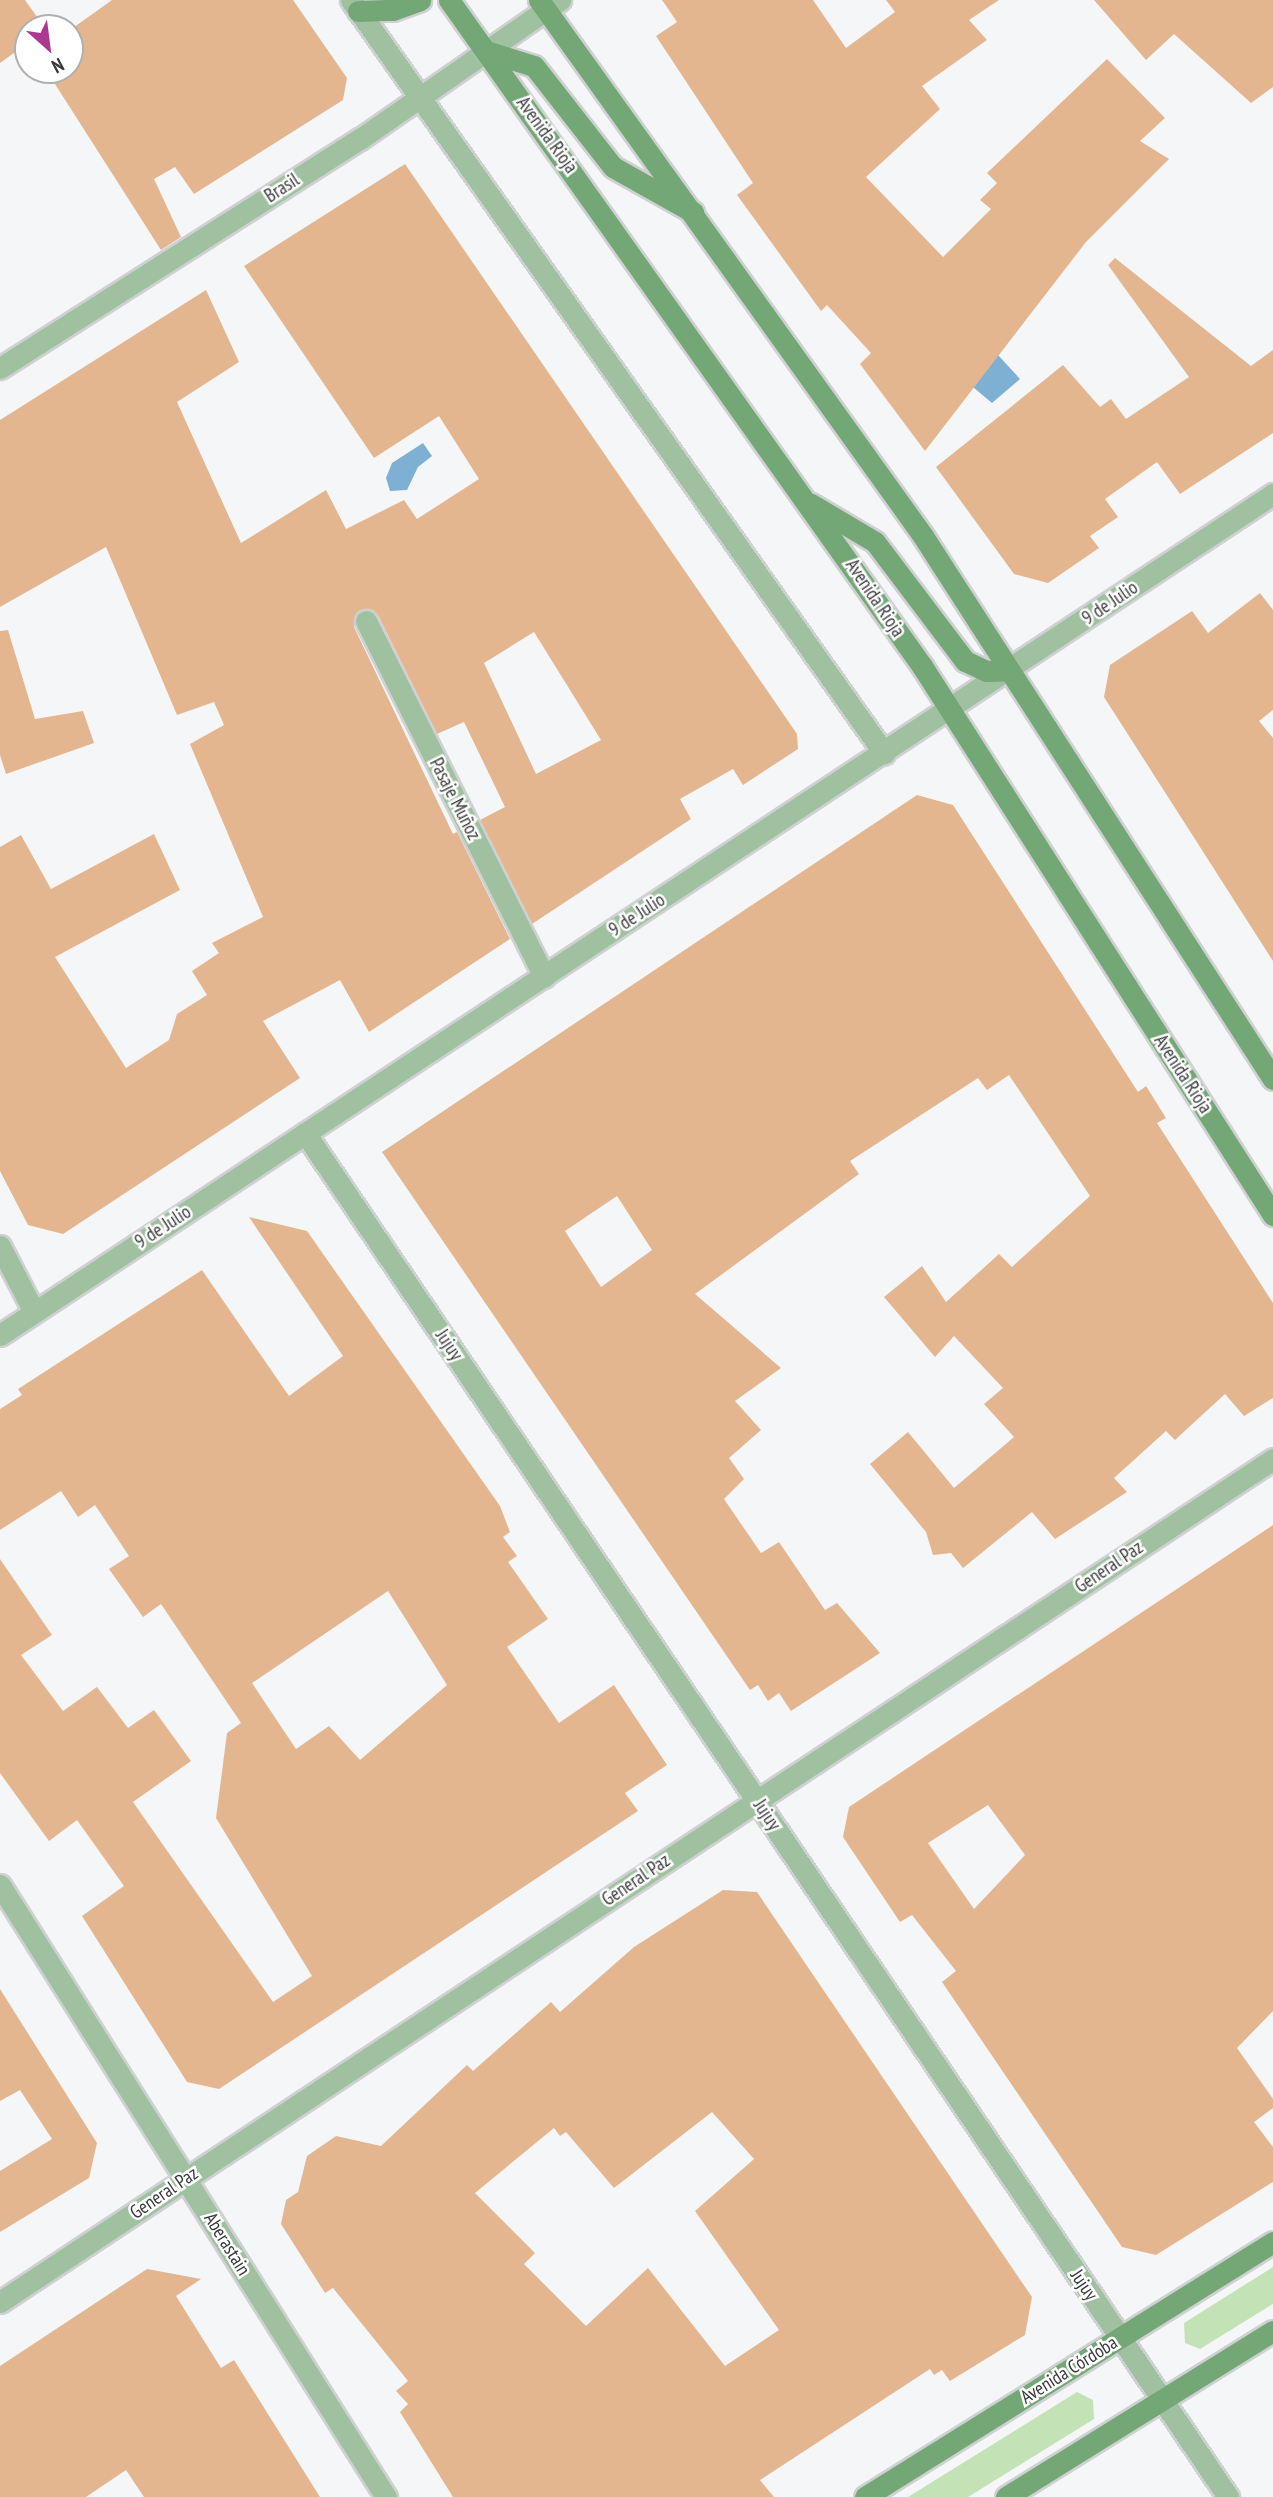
<!DOCTYPE html>
<html>
<head>
<meta charset="utf-8">
<style>
  body { margin:0 }
  #map { position:relative; width:1273px; height:2497px; overflow:hidden; background:#f5f6f8; font-family:"PT Sans Narrow",sans-serif }
  div>[style] { position:absolute }
  [style*='--x'] { left:calc(var(--x)*1px); top:calc(var(--y)*1px); width:calc(var(--w)*1px); rotate:calc(var(--a)*1deg) }
  .green>* { inset:0; background:#c3e2b6 }
  .water>* { inset:0; background:#7db0d2 }
  .building>* { inset:0; background:#e4b690 }
  .roads { filter:drop-shadow(2px 0 #cfd0d2) drop-shadow(-2px 0 #cfd0d2) drop-shadow(0 2px #cfd0d2) drop-shadow(0 -2px #cfd0d2) }
  .service>* { height:21px; margin:-10.5px; padding:0 10.5px; transform-origin:10.5px; border-radius:10.5px; background:#9fc1a0 }
  .minor>* { height:21px; margin:-10.5px; padding:0 10.5px; transform-origin:10.5px; border-radius:10.5px; background:#9fc1a0 }
  .secondary>* { height:21px; margin:-10.5px; padding:0 10.5px; transform-origin:10.5px; border-radius:10.5px; background:#73a775 }
  span { translate:-50% -50%; white-space:nowrap; text-align:center; line-height:1.15; -webkit-text-stroke:5px #fff; paint-order:stroke }
  .street-label { font-size:19px; color:#38393a }
  .north { position:absolute; left:14px; top:14px; width:70px; height:70px; box-sizing:border-box; background:#fff; border:2px solid #afb0b0; border-radius:50%; rotate:152deg; font-size:19px; font-weight:700; line-height:28px; text-align:center; color:#38393a }
  .north::after { content:''; display:block; margin:auto; width:24px; height:32px; background:#ae388f; clip-path:polygon(50% 0,100% 100%,50% 72%,0 100%) }
</style>
</head>
<body>
<div id="map">
  <div class="green">
    <i style="clip-path:polygon(1273px 2267px,1273px 2304px,1200px 2349px,1185px 2343px,1184px 2323px)"></i>
    <i style="clip-path:polygon(1077px 2392px,1093px 2400px,1094px 2419px,968px 2497px,908px 2497px)"></i>
  </div>
  <div class="water">
    <i style="clip-path:polygon(998px 355px,1020px 379px,992px 403px,973px 387px)"></i>
    <i style="clip-path:polygon(423px 443px,432px 456px,418px 467px,407px 490px,390px 491px,386px 478px,392px 463px)"></i>
  </div>
  <div class="building">
    <i style="clip-path:polygon(0 0,25px 0,45px 28px,28px 28px,28px 43px,0 63px)"></i>
    <i style="clip-path:polygon(112px 0,293px 0,347px 78px,343px 100px,194px 194px,175px 167px,154px 179px,181px 237px,161px 250px,46px 70px,70px 70px,70px 30px)"></i>
    <i style="clip-path:polygon(662px 0,813px 0,846px 48px,895px 12px,886px 0,999px 0,969px 20px,987px 40px,922px 86px,940px 109px,866px 177px,943px 257px,991px 209px,980px 200px,997px 183px,987px 173px,1107px 59px,1165px 118px,1140px 141px,1169px 159px,1086px 242px,925px 451px,860px 364px,871px 353px,827px 305px,821px 311px,737px 195px,753px 183px,656px 36px,677px 22px)"></i>
    <i style="clip-path:polygon(1094px 0,1273px 0,1273px 87px,1251px 103px,1174px 34px,1146px 60px)"></i>
    <i style="clip-path:polygon(evenodd,405px 164px,797px 734px,798px 749px,743px 785px,733px 769px,680px 799px,691px 819px,532px 924px,480px 820px,505px 807px,464px 722px,437px 734px,378px 615px,360px 610px,354px 627px,453px 834px,457px 832px,510px 939px,369px 1032px,340px 980px,263px 1021px,300px 1078px,63px 1234px,28px 1225px,0 1171px,0 847px,21px 835px,51px 889px,154px 834px,180px 890px,55px 957px,126px 1068px,169px 1040px,177px 1014px,207px 995px,192px 971px,219px 953px,212px 943px,263px 917px,190px 744px,224px 725px,214px 702px,177px 715px,106px 547px,0 607px,0 420px,206px 290px,239px 362px,177px 402px,241px 543px,326px 490px,346px 529px,404px 500px,417px 519px,479px 479px,439px 416px,374px 458px,244px 266px,405px 164px,534px 632px,601px 740px,536px 774px,484px 663px,534px 632px)"></i>
    <i style="clip-path:polygon(1115px 258px,1251px 366px,1273px 350px,1273px 433px,1180px 494px,1157px 462px,1105px 499px,1118px 517px,1090px 536px,1099px 548px,1048px 583px,1014px 574px,936px 467px,1063px 365px,1100px 407px,1111px 399px,1126px 419px,1189px 377px,1108px 265px)"></i>
    <i style="clip-path:polygon(1260px 593px,1273px 610px,1273px 710px,1259px 721px,1273px 738px,1273px 961px,1104px 697px,1110px 665px,1192px 611px,1208px 633px)"></i>
    <i style="clip-path:polygon(8px 630px,35px 719px,83px 711px,94px 743px,6px 774px,0 755px,0 631px)"></i>
    <i style="clip-path:polygon(evenodd,917px 795px,953px 805px,1138px 1092px,1146px 1086px,1166px 1118px,1157px 1123px,1273px 1303px,1273px 1398px,1244px 1416px,1225px 1394px,1175px 1440px,1166px 1431px,1114px 1478px,1127px 1492px,1055px 1539px,1032px 1512px,963px 1568px,951px 1553px,933px 1555px,926px 1532px,870px 1464px,908px 1432px,954px 1488px,1014px 1437px,984px 1404px,1003px 1388px,954px 1336px,935px 1357px,884px 1297px,922px 1266px,946px 1302px,999px 1254px,1012px 1267px,1090px 1196px,1009px 1075px,987px 1090px,978px 1078px,850px 1161px,859px 1174px,695px 1294px,781px 1368px,735px 1401px,761px 1430px,729px 1458px,744px 1479px,724px 1499px,761px 1553px,779px 1542px,825px 1610px,837px 1603px,880px 1653px,791px 1711px,779px 1693px,768px 1701px,758px 1685px,750px 1690px,382px 1152px,917px 795px,617px 1196px,652px 1250px,601px 1287px,565px 1231px,617px 1196px)"></i>
    <i style="clip-path:polygon(evenodd,249px 1217px,307px 1231px,500px 1506px,510px 1532px,503px 1537px,517px 1556px,508px 1562px,548px 1619px,507px 1647px,559px 1723px,614px 1685px,667px 1765px,625px 1793px,638px 1811px,219px 2089px,187px 2082px,82px 1916px,124px 1886px,77px 1820px,49px 1841px,0 1773px,0 1559px,52px 1635px,21px 1655px,63px 1711px,97px 1687px,128px 1728px,154px 1710px,191px 1761px,133px 1802px,273px 2002px,312px 1976px,216px 1818px,227px 1733px,241px 1723px,161px 1604px,143px 1617px,109px 1569px,129px 1556px,95px 1505px,78px 1517px,61px 1491px,0 1530px,0 1409px,22px 1395px,18px 1389px,202px 1270px,289px 1396px,343px 1356px,249px 1217px,388px 1591px,447px 1685px,360px 1760px,329px 1726px,296px 1749px,252px 1683px,388px 1591px)"></i>
    <i style="clip-path:polygon(evenodd,1273px 1525px,1273px 2011px,1237px 2048px,1273px 2099px,1273px 2108px,1254px 2122px,1273px 2147px,1273px 2182px,1156px 2255px,1122px 2247px,942px 1982px,956px 1971px,912px 1915px,900px 1922px,843px 1837px,849px 1807px,1273px 1525px,988px 1805px,1025px 1855px,974px 1909px,928px 1843px,988px 1805px)"></i>
    <i style="clip-path:polygon(evenodd,723px 1890px,757px 1892px,820px 1985px,1032px 2297px,1025px 2335px,950px 2381px,942px 2370px,934px 2375px,930px 2369px,760px 2480px,774px 2497px,453px 2497px,400px 2412px,408px 2404px,396px 2391px,408px 2381px,333px 2288px,325px 2293px,281px 2224px,286px 2200px,298px 2192px,307px 2156px,336px 2136px,381px 2146px,467px 2065px,473px 2071px,551px 2002px,560px 2012px,634px 1947px,723px 1890px,712px 2112px,754px 2159px,695px 2211px,779px 2330px,725px 2366px,648px 2268px,586px 2326px,524px 2264px,535px 2253px,475px 2193px,554px 2128px,560px 2136px,566px 2132px,614px 2188px,712px 2112px)"></i>
    <i style="clip-path:polygon(0 1989px,97px 2143px,89px 2178px,0 2232px,0 2171px,52px 2139px,20px 2090px,0 2101px)"></i>
    <i style="clip-path:polygon(147px 2269px,201px 2279px,176px 2296px,221px 2368px,234px 2360px,320px 2497px,144px 2497px,126px 2470px,86px 2497px,0 2497px,0 2366px)"></i>
  </div>
  <div class="roads">
    <div class="service">
      <i style="--x:366;--y:621;--w:398;--a:63.4"></i>
    </div>
    <div class="minor">
      <i style="--x:351;--y:0;--w:923;--a:54.71"></i>
      <i style="--x:0;--y:368;--w:427;--a:-32.5"></i>
      <i style="--x:360;--y:139;--w:244;--a:-34.8"></i>
      <i style="--x:305;--y:1133;--w:1647;--a:55.91"></i>
      <i style="--x:0;--y:1246;--w:74;--a:62.7"></i>
      <i style="--x:0;--y:1335;--w:1526;--a:-33.45"></i>
      <i style="--x:0;--y:1885;--w:724;--a:57.76"></i>
      <i style="--x:0;--y:2302;--w:1527;--a:-33.51"></i>
    </div>
    <div class="secondary">
      <i style="--x:449;--y:0;--w:817;--a:54.62"></i>
      <i style="--x:922;--y:666;--w:652;--a:57.41"></i>
      <i style="--x:539;--y:0;--w:659;--a:54.38"></i>
      <i style="--x:923;--y:536;--w:646;--a:57.2"></i>
      <i style="--x:358;--y:11;--w:35;--a:-2"></i>
      <i style="--x:393;--y:10;--w:29;--a:-20"></i>
      <i style="--x:486;--y:51;--w:50;--a:17.4"></i>
      <i style="--x:534;--y:66;--w:128;--a:52"></i>
      <i style="--x:613;--y:167;--w:92;--a:29.4"></i>
      <i style="--x:811;--y:504;--w:74;--a:30.7"></i>
      <i style="--x:875;--y:542;--w:149;--a:52.9"></i>
      <i style="--x:965;--y:661;--w:23;--a:25"></i>
      <i style="--x:986;--y:671;--w:23;--a:-2"></i>
      <i style="--x:865;--y:2497;--w:481;--a:-32"></i>
      <i style="--x:1006;--y:2497;--w:314;--a:-31.9"></i>
    </div>
  </div>
  <div class="street-label">
    <span style="left:547px;top:135px;rotate:54deg">Avenida Rioja</span>
    <span style="left:282px;top:188px;rotate:-33deg">Brasil</span>
    <span style="left:875px;top:598px;rotate:56deg">Avenida Rioja</span>
    <span style="left:1110px;top:603px;rotate:-34deg">9 de Julio</span>
    <span style="left:455px;top:799px;rotate:63deg">Pasaje Muñoz</span>
    <span style="left:637px;top:915px;rotate:-33deg">9 de Julio</span>
    <span style="left:1183px;top:1074px;rotate:57deg">Avenida Rioja</span>
    <span style="left:163px;top:1227px;rotate:-33deg">9 de Julio</span>
    <span style="left:449px;top:1345px;rotate:56deg">Jujuy</span>
    <span style="left:1109px;top:1567px;rotate:-34deg">General Paz</span>
    <span style="left:767px;top:1815px;rotate:56deg">Jujuy</span>
    <span style="left:636px;top:1880px;rotate:-34deg">General Paz</span>
    <span style="left:164px;top:2193px;rotate:-34deg">General Paz</span>
    <span style="left:227px;top:2244px;rotate:58deg">Aberastain</span>
    <span style="left:1084px;top:2285px;rotate:56deg">Jujuy</span>
    <span style="left:1069px;top:2370px;rotate:-32deg">Avenida Córdoba</span>
  </div>
  <div class="north">N</div>
</div>
</body>
</html>
